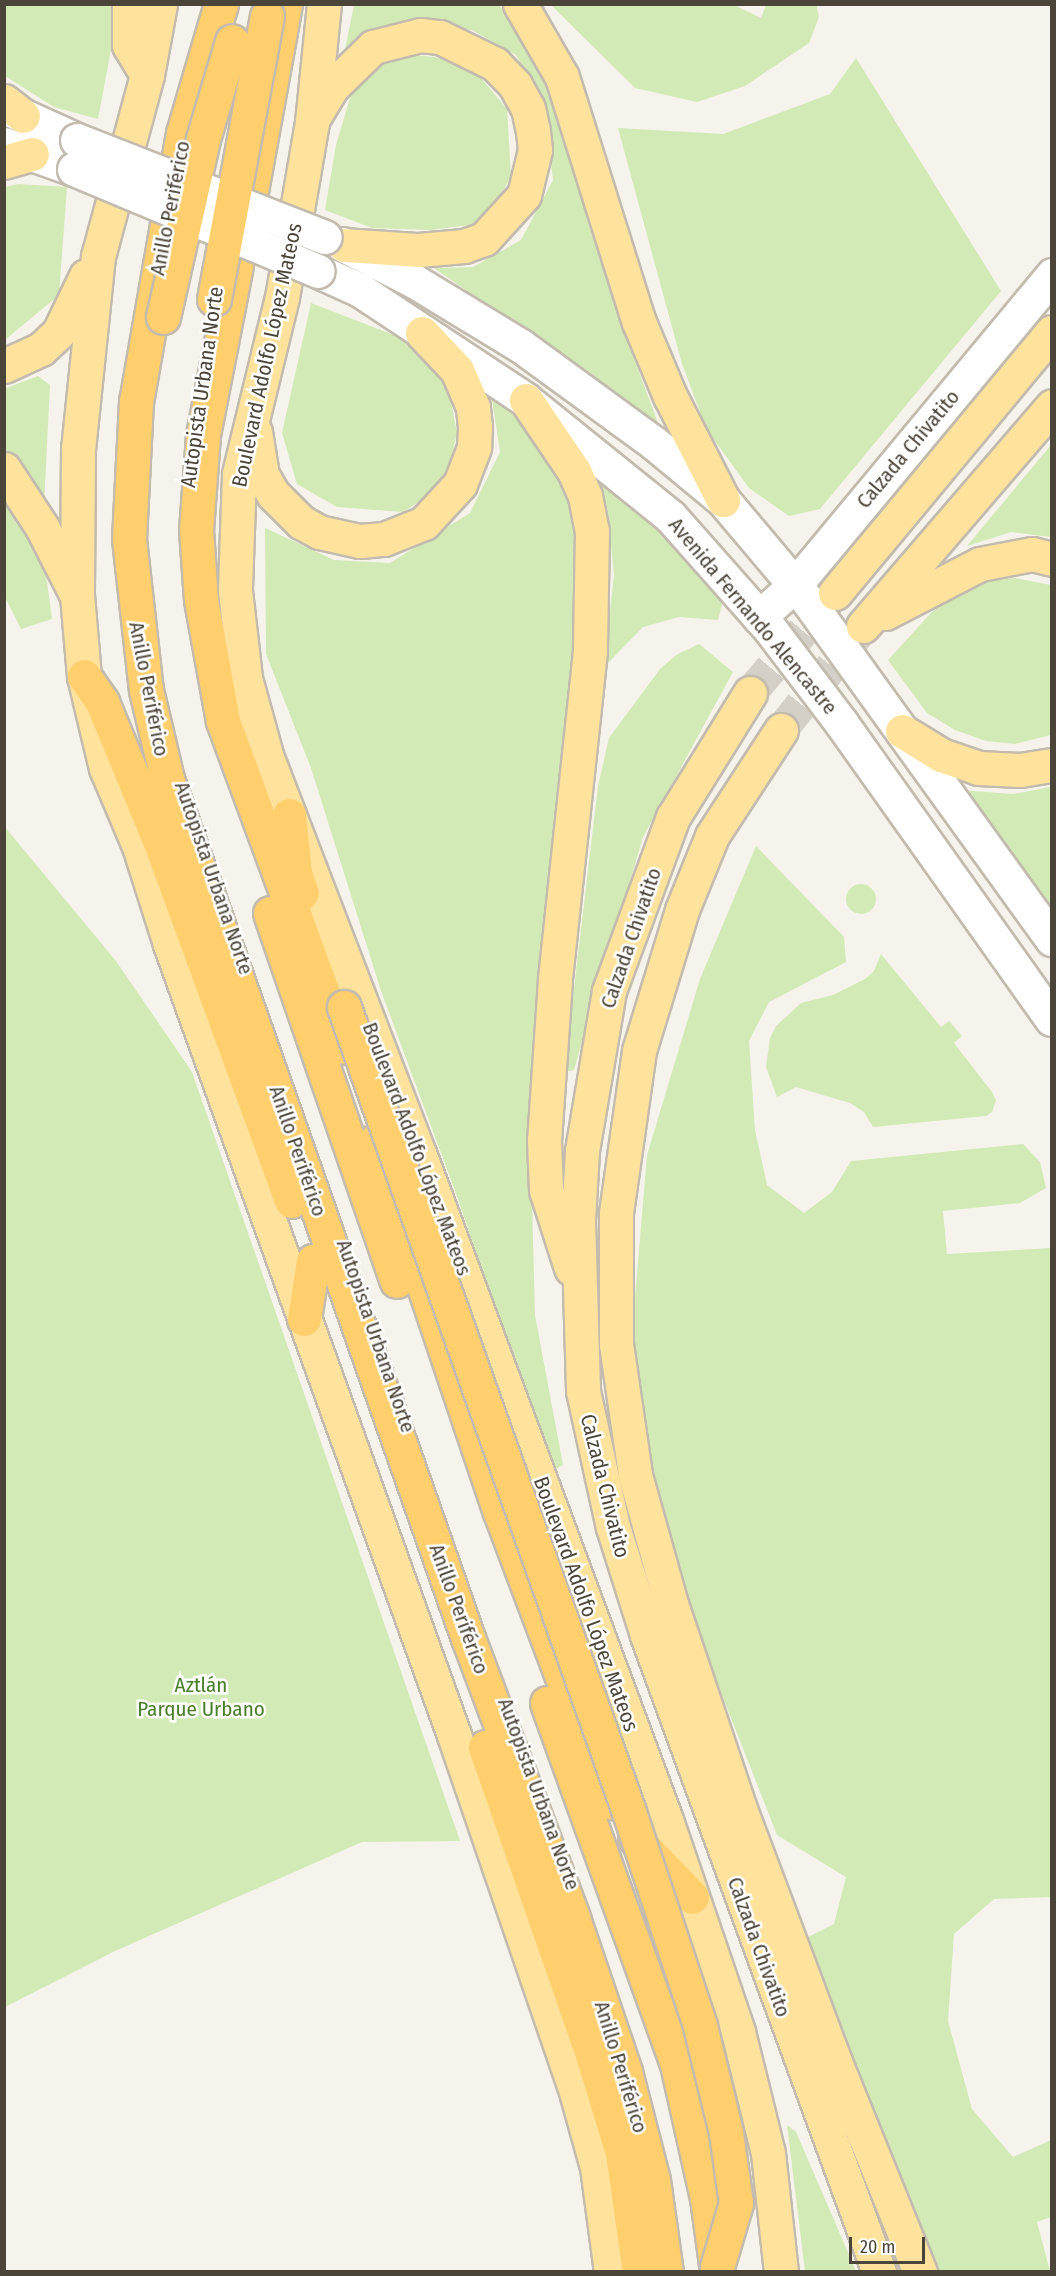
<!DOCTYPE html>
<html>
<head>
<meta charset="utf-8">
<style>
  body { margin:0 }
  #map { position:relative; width:1056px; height:2276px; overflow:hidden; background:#f6f3ec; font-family:"Fira Sans Condensed",sans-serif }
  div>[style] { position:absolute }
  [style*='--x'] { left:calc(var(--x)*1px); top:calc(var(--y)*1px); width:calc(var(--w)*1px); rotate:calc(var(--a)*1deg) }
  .green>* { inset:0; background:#d2eab5 }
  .round { border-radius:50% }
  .major-tunnel>* { height:33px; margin-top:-16.5px; transform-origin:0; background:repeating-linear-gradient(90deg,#d4d0c8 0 33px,transparent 0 49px) }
  .roads { filter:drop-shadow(2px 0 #c2bbae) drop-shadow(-2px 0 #c2bbae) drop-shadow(0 2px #c2bbae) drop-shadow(0 -2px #c2bbae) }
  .minor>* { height:33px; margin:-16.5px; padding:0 16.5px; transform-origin:16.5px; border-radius:16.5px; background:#fff }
  .major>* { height:33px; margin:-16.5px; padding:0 16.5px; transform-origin:16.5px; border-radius:16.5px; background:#ffe39c }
  .highway>* { height:33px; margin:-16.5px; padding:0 16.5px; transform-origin:16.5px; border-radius:16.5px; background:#ffcf6e }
  .bridges { filter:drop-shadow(2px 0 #c2bbae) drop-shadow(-2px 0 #c2bbae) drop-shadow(0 2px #c2bbae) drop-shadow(0 -2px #c2bbae) }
  .minor-bridge>* { height:33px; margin:-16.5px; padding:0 16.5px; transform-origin:16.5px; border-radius:16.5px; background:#fff }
  .highway-bridge>* { height:33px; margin:-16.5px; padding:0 16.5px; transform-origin:16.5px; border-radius:16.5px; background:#ffcf6e }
  span { translate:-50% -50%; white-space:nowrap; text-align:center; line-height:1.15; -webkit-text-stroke:5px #fff; paint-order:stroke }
  .street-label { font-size:21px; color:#4b4439 }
  .park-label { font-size:21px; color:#4a7f2a }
  .frame { position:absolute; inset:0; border:6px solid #4b4439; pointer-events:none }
  .scale { position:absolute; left:849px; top:2237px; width:76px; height:27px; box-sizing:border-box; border:3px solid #4b4439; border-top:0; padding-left:8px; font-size:18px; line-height:21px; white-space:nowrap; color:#4b4439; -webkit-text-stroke:4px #fff; paint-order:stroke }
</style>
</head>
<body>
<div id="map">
  <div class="green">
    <i style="clip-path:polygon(816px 4px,819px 17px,809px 43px,745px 86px,697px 102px,635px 88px,551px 5px,734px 5px,761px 18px,766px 5px)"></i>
    <i style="clip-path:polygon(4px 5px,111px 5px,114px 34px,98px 119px,54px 107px,5px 76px)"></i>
    <i style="clip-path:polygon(354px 5px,499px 5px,536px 58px,570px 133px,613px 302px,658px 423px,434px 268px,473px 267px,521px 240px,553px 180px,544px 104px,516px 55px,472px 30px,400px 22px,345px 49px)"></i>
    <i style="clip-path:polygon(385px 53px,435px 57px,476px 72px,507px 109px,511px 176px,485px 223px,430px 230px,372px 228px,325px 210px,336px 145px,350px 98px)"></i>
    <i style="clip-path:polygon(856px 58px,1001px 291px,820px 509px,789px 516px,749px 488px,707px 430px,682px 364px,618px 128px,723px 134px,830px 94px)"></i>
    <i style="clip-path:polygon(18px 184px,67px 187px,59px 295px,5px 340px,5px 187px)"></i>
    <i style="clip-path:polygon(311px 303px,417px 344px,447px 383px,457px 432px,446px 484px,403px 512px,337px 507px,297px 484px,282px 433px)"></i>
    <i style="clip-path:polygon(38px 376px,50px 385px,42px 545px,52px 619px,21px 629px,5px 597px,4px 389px)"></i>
    <i style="clip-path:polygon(491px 393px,521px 412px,551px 455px,574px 515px,579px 601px,531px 1164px,535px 1315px,563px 1465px,551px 1472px,457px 1196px,381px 991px,311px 768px,266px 654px,265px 528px,334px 560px,390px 563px,470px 513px,500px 452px)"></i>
    <i style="clip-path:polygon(1051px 445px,1051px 537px,1011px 532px,967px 546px)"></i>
    <i style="clip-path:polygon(590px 470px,658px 523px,723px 601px,718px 620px,679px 617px,643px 627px,604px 667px,614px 575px,608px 514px)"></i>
    <i style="clip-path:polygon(1015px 578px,1051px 585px,1051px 735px,1015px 744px,986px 741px,955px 730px,927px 713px,888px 660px,931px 613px,956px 594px,982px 582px)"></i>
    <i style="clip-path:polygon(699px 644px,733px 672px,643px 837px,574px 1070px,564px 1072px,598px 786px,609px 738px,660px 669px,676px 655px)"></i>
    <i style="clip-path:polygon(1051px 787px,1051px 912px,960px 790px,1013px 794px)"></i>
    <i style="clip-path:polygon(4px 826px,116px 961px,192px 1072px,460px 1841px,362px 1842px,115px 1951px,5px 2007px)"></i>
    <i style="clip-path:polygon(756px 846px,844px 937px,846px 962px,769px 1002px,749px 1041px,755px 1130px,767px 1185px,804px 1213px,832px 1192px,851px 1161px,1023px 1144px,1040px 1162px,1046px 1188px,1020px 1203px,943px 1211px,947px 1254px,1051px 1248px,1051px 1897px,994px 1899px,954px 1934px,948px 2021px,972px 2109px,1013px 2157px,1051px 2140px,1051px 2217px,1037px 2222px,1050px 2271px,934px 2271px,808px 1937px,834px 1924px,846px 1877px,777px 1835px,674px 1573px,648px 1460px,630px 1358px,647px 1155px,700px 979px)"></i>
    <i class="round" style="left:846px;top:884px;width:30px;height:30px"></i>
    <i style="clip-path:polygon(881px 954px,941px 1027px,949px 1021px,962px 1036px,954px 1043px,992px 1092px,996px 1100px,992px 1112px,986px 1116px,873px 1127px,864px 1112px,850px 1103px,796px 1087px,777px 1097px,766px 1067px,770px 1038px,776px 1026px,801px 1003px,833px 995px,865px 979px,874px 971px)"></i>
    <i style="clip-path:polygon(787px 2125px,796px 2132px,856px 2271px,805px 2271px)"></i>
  </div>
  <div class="major-tunnel">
    <i style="--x:750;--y:693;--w:131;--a:-49.6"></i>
    <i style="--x:781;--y:730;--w:130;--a:-51.5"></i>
  </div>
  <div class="roads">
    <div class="minor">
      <i style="--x:4;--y:107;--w:80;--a:24.3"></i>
      <i style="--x:4;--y:144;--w:74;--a:19.7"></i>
      <i style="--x:342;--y:244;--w:81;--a:27.2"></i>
      <i style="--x:414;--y:281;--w:125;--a:31.3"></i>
      <i style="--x:521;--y:346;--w:165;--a:36.1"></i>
      <i style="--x:654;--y:443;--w:89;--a:39.6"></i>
      <i style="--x:723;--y:500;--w:132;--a:49.9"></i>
      <i style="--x:808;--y:601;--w:417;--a:54.2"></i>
      <i style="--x:318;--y:271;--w:46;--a:24.3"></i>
      <i style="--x:360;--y:290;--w:199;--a:33.5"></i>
      <i style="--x:526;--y:400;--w:185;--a:38.9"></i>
      <i style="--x:670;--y:516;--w:151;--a:48.5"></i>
      <i style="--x:770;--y:629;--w:119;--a:52.8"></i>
      <i style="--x:842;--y:724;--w:362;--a:54.6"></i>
      <i style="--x:759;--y:617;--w:48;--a:-41.6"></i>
      <i style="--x:795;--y:585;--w:403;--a:-50.3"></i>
    </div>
    <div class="major">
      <i style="--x:129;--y:4;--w:41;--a:90"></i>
      <i style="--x:129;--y:45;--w:35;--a:59"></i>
      <i style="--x:160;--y:4;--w:72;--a:100.4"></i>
      <i style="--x:147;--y:75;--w:188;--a:105.1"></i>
      <i style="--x:98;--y:256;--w:193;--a:95.9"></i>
      <i style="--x:78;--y:448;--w:147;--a:90.4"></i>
      <i style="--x:77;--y:595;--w:81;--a:85.1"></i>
      <i style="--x:84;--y:676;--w:95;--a:76.6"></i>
      <i style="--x:106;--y:768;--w:85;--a:67.1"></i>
      <i style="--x:139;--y:846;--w:103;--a:72.4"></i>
      <i style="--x:170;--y:944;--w:840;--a:70.25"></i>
      <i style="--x:454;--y:1735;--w:380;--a:71.1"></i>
      <i style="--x:577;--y:2095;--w:75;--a:74.5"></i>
      <i style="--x:597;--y:2167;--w:106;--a:82.4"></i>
      <i style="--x:324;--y:4;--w:119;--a:95.8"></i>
      <i style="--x:312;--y:122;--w:178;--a:99.7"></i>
      <i style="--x:282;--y:297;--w:182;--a:103.7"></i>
      <i style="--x:239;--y:474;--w:117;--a:92"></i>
      <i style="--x:235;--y:591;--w:88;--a:83.4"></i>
      <i style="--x:245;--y:678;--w:80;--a:74.7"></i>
      <i style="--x:266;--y:755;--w:426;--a:69"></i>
      <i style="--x:419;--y:1153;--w:711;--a:69.68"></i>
      <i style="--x:666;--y:1820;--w:224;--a:71.2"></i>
      <i style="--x:738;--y:2032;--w:125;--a:76.1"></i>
      <i style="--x:768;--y:2153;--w:120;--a:83.8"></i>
      <i style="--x:520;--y:4;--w:84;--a:60.1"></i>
      <i style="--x:562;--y:77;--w:257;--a:72.6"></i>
      <i style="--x:639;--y:322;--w:80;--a:67.3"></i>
      <i style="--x:670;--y:396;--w:117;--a:63"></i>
      <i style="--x:4;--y:101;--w:24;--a:38"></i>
      <i style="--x:315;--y:115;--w:31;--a:-59"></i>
      <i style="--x:331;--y:88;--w:59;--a:-44.3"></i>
      <i style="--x:373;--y:47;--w:49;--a:-14.3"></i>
      <i style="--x:420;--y:35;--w:20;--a:6"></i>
      <i style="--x:440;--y:37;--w:61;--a:26.1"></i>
      <i style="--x:495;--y:64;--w:29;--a:46"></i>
      <i style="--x:515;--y:85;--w:26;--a:61"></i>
      <i style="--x:528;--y:108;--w:24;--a:78"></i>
      <i style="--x:533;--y:131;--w:19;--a:84"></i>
      <i style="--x:535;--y:150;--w:46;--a:103.7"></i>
      <i style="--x:524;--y:195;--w:59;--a:132.3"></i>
      <i style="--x:484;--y:239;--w:21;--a:161"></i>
      <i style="--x:464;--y:246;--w:46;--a:175"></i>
      <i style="--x:418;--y:250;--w:74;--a:-176.1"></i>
      <i style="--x:4;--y:162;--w:29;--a:-16"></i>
      <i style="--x:4;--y:366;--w:41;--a:-24.7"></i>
      <i style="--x:41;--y:349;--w:25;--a:-43"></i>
      <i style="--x:59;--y:332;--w:62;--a:-64.3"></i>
      <i style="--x:526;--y:400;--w:86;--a:55.9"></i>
      <i style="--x:574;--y:471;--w:27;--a:66"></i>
      <i style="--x:585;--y:496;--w:36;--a:79"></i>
      <i style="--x:592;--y:531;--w:120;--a:91"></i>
      <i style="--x:590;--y:651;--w:331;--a:96.1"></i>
      <i style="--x:555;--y:980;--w:160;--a:93.9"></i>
      <i style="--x:544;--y:1140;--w:50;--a:87.7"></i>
      <i style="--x:546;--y:1190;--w:82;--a:72.2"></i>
      <i style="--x:255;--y:432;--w:44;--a:80.8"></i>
      <i style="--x:262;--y:475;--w:22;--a:60"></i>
      <i style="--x:273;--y:494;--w:40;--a:45"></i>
      <i style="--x:301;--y:522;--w:21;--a:29"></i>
      <i style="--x:319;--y:532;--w:42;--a:12.4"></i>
      <i style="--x:360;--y:541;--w:24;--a:-5"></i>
      <i style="--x:384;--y:539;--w:43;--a:-21.8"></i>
      <i style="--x:424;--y:523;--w:53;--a:-47.3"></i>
      <i style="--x:460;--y:484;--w:40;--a:-69"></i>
      <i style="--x:474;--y:447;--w:20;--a:-87"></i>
      <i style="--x:475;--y:427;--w:20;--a:-96"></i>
      <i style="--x:473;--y:407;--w:40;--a:-113.4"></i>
      <i style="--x:457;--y:370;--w:51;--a:-133.4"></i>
      <i style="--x:4;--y:469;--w:69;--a:56.8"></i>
      <i style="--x:42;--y:527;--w:73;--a:63.1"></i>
      <i style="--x:835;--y:593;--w:339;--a:-50.3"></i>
      <i style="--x:885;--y:613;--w:107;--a:-27.3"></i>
      <i style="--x:980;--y:564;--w:53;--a:-10.9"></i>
      <i style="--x:1032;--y:554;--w:21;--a:14"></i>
      <i style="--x:863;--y:626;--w:290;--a:-49.3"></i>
      <i style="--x:750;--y:693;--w:146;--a:121.8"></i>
      <i style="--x:673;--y:817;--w:185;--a:110.2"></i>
      <i style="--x:609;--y:991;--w:162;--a:99.6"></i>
      <i style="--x:582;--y:1151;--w:69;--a:93.3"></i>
      <i style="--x:578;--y:1220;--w:171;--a:88.3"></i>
      <i style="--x:583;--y:1391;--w:139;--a:77.6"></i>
      <i style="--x:613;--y:1527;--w:113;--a:72.5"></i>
      <i style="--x:647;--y:1635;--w:678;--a:69.99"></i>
      <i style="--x:781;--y:730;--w:126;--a:123.1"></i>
      <i style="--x:712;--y:836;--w:80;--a:112.1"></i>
      <i style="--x:682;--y:910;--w:147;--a:107"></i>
      <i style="--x:639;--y:1051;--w:164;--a:98.1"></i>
      <i style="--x:616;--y:1213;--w:131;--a:90"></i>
      <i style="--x:616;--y:1344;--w:132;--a:81.7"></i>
      <i style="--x:635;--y:1475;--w:134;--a:74.4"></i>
      <i style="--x:671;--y:1604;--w:216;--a:71.4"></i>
      <i style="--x:740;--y:1809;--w:270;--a:69.4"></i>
      <i style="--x:835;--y:2062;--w:227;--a:68"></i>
      <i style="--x:902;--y:731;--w:46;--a:31.6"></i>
      <i style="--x:941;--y:755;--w:39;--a:19"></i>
      <i style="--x:978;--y:768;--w:42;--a:2.7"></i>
      <i style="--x:1020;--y:770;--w:32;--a:-9"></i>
    </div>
    <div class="highway">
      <i style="--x:221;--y:4;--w:134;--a:106.4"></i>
      <i style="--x:183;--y:133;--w:272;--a:99.9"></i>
      <i style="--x:136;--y:401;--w:138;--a:92.9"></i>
      <i style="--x:129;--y:539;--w:152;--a:83.6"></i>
      <i style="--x:146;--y:690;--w:91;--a:76.7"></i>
      <i style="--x:167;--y:779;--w:910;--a:70.69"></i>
      <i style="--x:468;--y:1638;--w:299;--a:69.4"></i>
      <i style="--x:573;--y:1918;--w:163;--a:71.3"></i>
      <i style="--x:625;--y:2072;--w:112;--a:75.5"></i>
      <i style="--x:653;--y:2180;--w:93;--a:82"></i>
      <i style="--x:251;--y:191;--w:190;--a:-79.7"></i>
      <i style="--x:236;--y:265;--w:173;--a:101"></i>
      <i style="--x:203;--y:435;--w:95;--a:94.2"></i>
      <i style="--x:196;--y:530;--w:70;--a:85.9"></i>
      <i style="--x:201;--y:600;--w:123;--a:79.7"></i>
      <i style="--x:223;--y:721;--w:347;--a:69.8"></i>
      <i style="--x:84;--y:676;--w:32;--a:55"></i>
      <i style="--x:102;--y:702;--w:155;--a:67.6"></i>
      <i style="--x:161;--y:845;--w:379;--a:69.9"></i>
      <i style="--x:289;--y:815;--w:58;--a:84.1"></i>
      <i style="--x:295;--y:873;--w:21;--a:71"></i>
      <i style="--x:270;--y:913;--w:389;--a:71"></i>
      <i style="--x:375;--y:1141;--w:391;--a:71.4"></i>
      <i style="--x:500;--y:1512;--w:310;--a:69.4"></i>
      <i style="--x:304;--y:1319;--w:59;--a:-81.2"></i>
      <i style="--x:547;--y:1703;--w:384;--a:70.2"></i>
      <i style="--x:677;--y:2064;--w:137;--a:77.4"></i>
      <i style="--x:707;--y:2198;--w:75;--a:82.3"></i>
      <i style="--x:485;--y:1747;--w:329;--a:70.8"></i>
      <i style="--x:593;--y:2058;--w:99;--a:73"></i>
      <i style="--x:622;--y:2153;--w:120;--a:81.9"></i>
      <i style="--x:635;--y:1838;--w:82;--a:46"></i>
    </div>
  </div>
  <div class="bridges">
    <div class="minor-bridge">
      <i style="--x:77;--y:140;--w:266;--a:21.4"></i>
      <i style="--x:74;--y:169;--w:264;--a:22.7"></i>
    </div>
    <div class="highway-bridge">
      <i style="--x:214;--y:299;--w:288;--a:-79.4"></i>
      <i style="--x:163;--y:317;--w:182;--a:-77.3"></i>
      <i style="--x:203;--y:139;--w:102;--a:-73.5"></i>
      <i style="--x:344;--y:1007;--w:854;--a:70.5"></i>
      <i style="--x:629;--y:1812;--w:225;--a:71.6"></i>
      <i style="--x:700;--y:2026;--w:110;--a:76.3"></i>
      <i style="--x:726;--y:2133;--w:71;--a:81.9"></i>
      <i style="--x:736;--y:2203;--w:67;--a:106.5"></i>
    </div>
  </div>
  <div class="street-label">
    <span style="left:170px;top:208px;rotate:-79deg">Anillo Periférico</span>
    <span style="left:267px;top:355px;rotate:-78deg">Boulevard Adolfo López Mateos</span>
    <span style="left:202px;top:387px;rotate:-82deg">Autopista Urbana Norte</span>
    <span style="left:908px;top:449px;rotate:-50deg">Calzada Chivatito</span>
    <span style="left:753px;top:616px;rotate:50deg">Avenida Fernando Alencastre</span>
    <span style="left:149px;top:689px;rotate:79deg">Anillo Periférico</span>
    <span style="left:214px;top:878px;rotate:71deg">Autopista Urbana Norte</span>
    <span style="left:631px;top:938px;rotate:-71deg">Calzada Chivatito</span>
    <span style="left:417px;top:1149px;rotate:69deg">Boulevard Adolfo López Mateos</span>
    <span style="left:298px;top:1151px;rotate:71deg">Anillo Periférico</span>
    <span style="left:376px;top:1336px;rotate:71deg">Autopista Urbana Norte</span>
    <span style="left:605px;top:1486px;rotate:76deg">Calzada Chivatito</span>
    <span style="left:586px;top:1604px;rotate:70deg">Boulevard Adolfo López Mateos</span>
    <span style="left:459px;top:1609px;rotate:70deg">Anillo Periférico</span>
    <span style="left:539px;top:1794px;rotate:70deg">Autopista Urbana Norte</span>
    <span style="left:759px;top:1947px;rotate:70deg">Calzada Chivatito</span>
    <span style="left:621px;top:2067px;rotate:73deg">Anillo Periférico</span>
  </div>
  <div class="park-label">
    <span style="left:201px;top:1697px">Aztlán<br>Parque Urbano</span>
  </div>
  <div class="frame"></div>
  <div class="scale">20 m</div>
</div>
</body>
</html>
